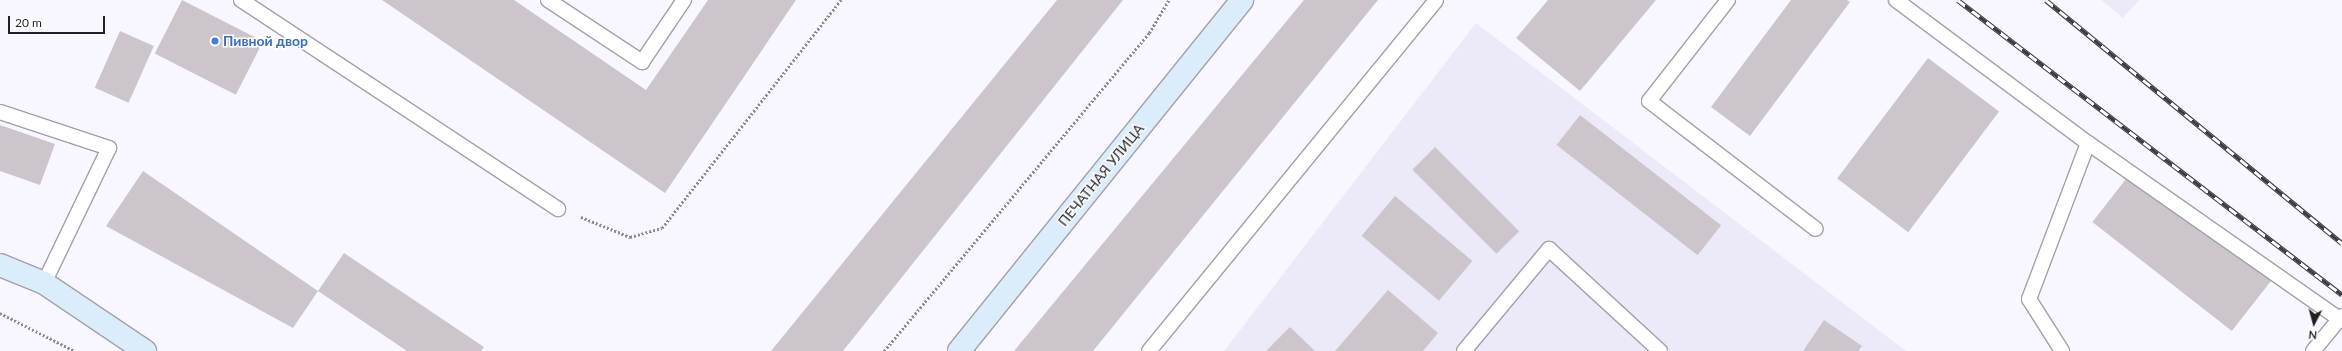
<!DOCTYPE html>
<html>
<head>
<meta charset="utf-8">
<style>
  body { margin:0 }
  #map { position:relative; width:2342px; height:351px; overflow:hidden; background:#f8f7ff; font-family:Lato,sans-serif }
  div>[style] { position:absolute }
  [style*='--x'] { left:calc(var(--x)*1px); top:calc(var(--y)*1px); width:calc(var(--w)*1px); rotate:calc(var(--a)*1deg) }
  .built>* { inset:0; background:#eceaf9 }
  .building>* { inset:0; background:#ccc6cc; transform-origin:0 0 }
  .path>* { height:2.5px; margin-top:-1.25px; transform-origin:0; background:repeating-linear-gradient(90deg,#8c8b90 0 2px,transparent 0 4px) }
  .roads { filter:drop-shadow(1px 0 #a2a1a8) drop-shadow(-1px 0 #a2a1a8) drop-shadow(0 1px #a2a1a8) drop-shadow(0 -1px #a2a1a8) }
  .lane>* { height:14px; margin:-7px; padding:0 7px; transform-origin:7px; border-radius:7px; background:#fff }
  .secondary>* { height:22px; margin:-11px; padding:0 11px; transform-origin:11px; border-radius:11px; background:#dbecfa }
  .rail>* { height:4.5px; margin-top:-2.25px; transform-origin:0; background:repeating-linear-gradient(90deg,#fff 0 9px,#3b3a3e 0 18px); box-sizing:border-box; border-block:1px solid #3b3a3e }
  .dots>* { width:11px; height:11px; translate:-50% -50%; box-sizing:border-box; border:2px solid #fff; border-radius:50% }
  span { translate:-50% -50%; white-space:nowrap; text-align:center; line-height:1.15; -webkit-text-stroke:3px #fff; paint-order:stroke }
  .shop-label { font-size:14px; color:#366cbe; font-weight:700 }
  .left { translate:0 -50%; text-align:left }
  .street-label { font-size:14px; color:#201f22 }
  .north { position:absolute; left:2294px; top:303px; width:40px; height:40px; -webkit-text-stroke:3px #fff; paint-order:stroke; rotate:186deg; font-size:11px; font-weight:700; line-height:16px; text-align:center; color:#201f22 }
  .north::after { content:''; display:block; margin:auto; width:14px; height:18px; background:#201f22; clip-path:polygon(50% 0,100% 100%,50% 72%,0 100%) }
  .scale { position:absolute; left:8px; top:16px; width:97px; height:18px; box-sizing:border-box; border:2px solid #201f22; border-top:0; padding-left:5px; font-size:12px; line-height:14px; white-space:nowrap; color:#201f22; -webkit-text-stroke:3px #fff; paint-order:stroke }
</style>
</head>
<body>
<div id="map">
  <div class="built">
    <i style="clip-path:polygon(2101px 0,2139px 0,2123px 18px)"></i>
    <i style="clip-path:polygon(1476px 23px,1906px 351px,1224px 351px)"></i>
  </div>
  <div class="building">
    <i style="left:182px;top:0;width:91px;height:60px;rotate:27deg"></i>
    <i style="clip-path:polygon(382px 0,514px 0,646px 90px,708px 0,796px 0,665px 193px)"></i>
    <i style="clip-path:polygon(1057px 0,1123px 0,843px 351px,771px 351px)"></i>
    <i style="clip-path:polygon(1304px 0,1378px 0,1093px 351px,1014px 351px)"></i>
    <i style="clip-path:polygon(1548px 0,1656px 0,1580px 91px,1516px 38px)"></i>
    <i style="clip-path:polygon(1791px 0,1847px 0,1850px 2px,1750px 136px,1711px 107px)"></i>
    <i style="left:120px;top:31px;width:37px;height:62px;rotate:24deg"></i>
    <i style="left:1928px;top:58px;width:89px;height:151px;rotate:37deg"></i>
    <i style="left:1580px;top:115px;width:179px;height:38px;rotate:38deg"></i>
    <i style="clip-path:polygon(0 125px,55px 144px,40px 185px,0 171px)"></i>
    <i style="left:1435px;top:147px;width:119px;height:32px;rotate:45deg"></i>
    <i style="left:2133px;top:170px;width:177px;height:66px;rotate:38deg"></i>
    <i style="clip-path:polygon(143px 171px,318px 291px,293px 328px,106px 226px)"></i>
    <i style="left:1395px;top:196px;width:101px;height:52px;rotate:40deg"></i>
    <i style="clip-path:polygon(344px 253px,484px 347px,481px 351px,407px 351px,318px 291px)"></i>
    <i style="clip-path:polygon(1388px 290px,1438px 333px,1423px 351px,1335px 351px)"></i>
    <i style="clip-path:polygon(1824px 320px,1862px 346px,1858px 351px,1803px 351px)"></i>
    <i style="clip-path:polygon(1290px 327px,1315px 351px,1266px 351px)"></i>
  </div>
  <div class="path">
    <i style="--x:581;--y:217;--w:53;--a:22.2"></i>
    <i style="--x:630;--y:237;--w:33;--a:-16"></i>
    <i style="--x:662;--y:228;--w:290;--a:-51.9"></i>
    <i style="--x:0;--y:313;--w:84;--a:26.9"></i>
    <i style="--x:884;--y:351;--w:414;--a:-50.2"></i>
    <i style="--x:1149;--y:33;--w:39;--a:-59"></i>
  </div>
  <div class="roads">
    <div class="lane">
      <i style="--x:241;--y:0;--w:380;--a:33.4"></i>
      <i style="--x:548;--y:0;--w:113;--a:33.4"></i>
      <i style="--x:642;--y:62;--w:75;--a:-55.9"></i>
      <i style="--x:1728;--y:0;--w:128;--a:128"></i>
      <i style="--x:1649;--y:101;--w:210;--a:37.5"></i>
      <i style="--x:1896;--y:0;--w:239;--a:36.7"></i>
      <i style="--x:2088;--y:143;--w:167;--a:110.7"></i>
      <i style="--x:2029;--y:299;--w:62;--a:57.6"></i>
      <i style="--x:0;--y:112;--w:115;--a:18.3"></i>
      <i style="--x:109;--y:148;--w:150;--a:115.7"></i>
      <i style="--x:2088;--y:143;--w:310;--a:35"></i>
      <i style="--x:1149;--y:351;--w:453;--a:-50.7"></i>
      <i style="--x:1464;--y:351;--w:133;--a:-50.2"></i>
      <i style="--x:1549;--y:249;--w:151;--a:42.6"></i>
      <i style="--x:2313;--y:351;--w:45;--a:-50.4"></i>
    </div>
    <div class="secondary">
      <i style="--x:0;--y:265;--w:48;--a:22.2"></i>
      <i style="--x:44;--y:283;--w:122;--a:34"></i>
      <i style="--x:959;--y:351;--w:451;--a:-51.1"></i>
    </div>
  </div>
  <div class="rail">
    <i style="--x:1958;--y:0;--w:484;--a:37.5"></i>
    <i style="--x:2046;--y:0;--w:383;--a:39.4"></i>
  </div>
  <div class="dots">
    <i style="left:215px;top:41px;background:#3f7fe0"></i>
  </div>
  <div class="shop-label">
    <span class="left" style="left:223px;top:41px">Пивной двор</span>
  </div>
  <div class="street-label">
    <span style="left:1101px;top:175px;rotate:-51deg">ПЕЧАТНАЯ УЛИЦА</span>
  </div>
  <div class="north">N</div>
  <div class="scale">20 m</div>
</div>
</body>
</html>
